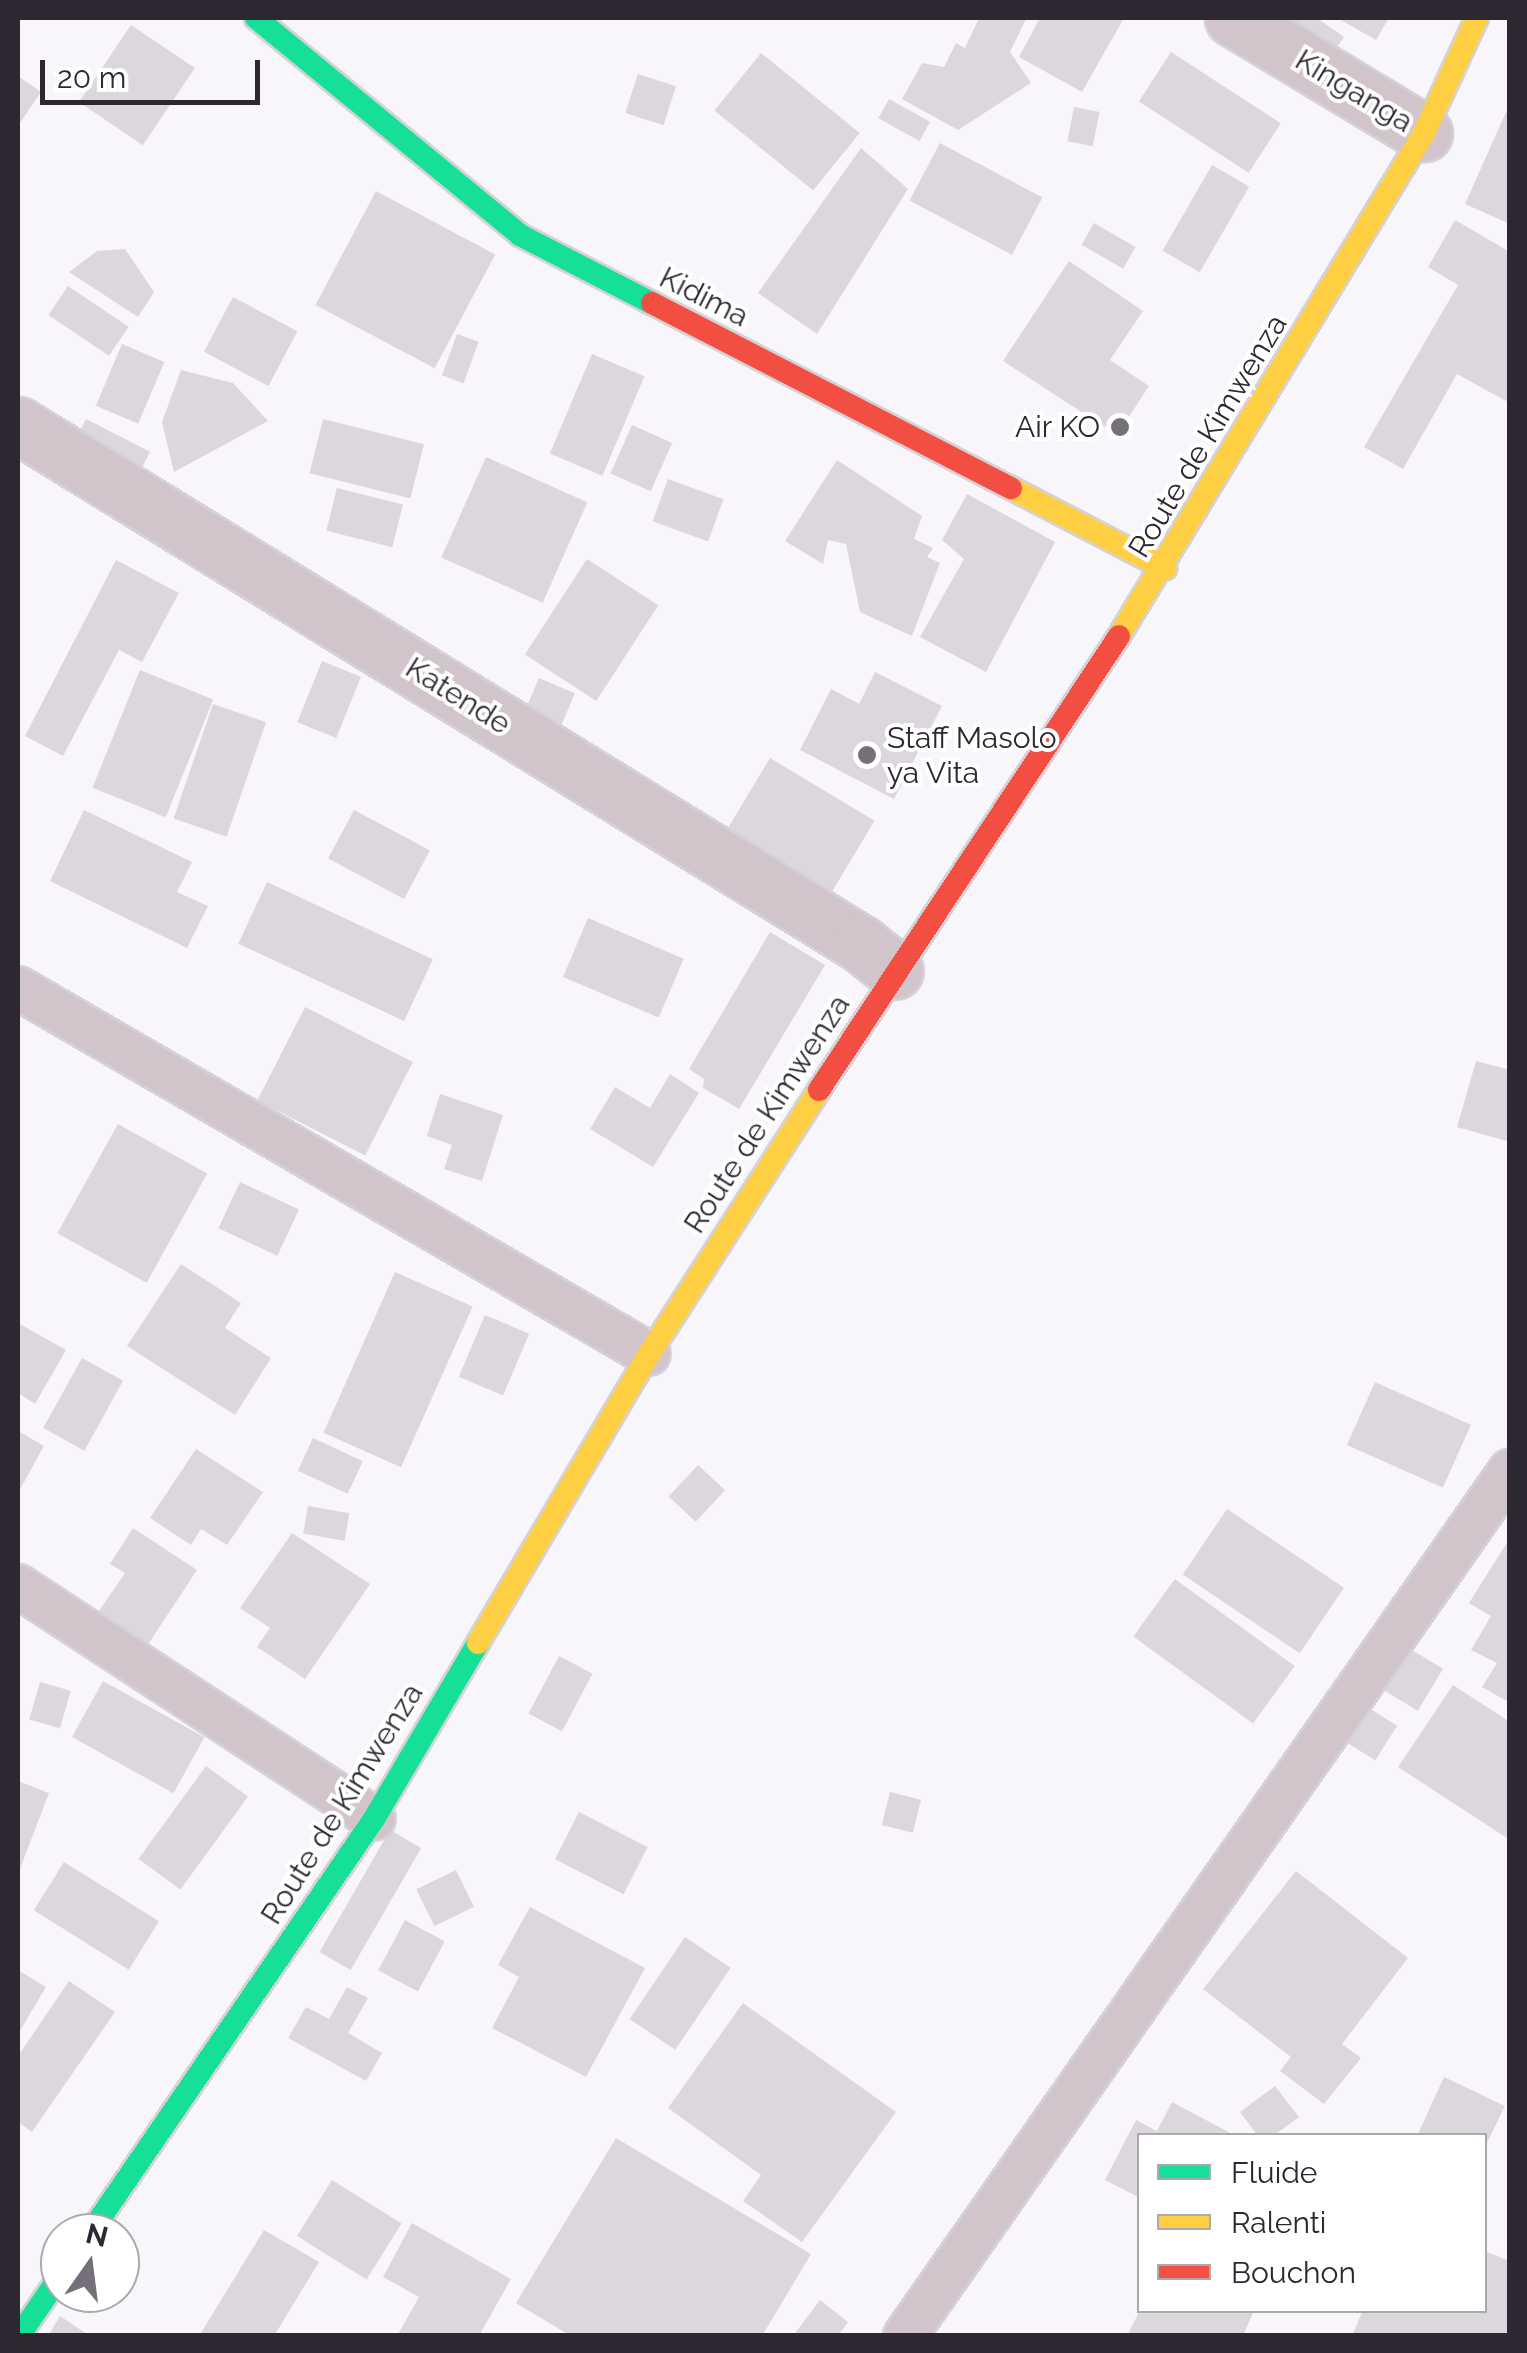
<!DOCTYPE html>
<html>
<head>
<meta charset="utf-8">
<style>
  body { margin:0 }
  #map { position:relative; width:1527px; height:2353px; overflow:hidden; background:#f9f6fb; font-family:Raleway,sans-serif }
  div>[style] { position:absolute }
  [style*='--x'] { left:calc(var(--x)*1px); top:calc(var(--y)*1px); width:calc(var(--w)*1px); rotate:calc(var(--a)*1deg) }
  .building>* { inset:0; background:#dcd6dd; transform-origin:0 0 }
  .roads { filter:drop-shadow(2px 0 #d4d2d6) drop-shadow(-2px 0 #d4d2d6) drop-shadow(0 2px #d4d2d6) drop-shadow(0 -2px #d4d2d6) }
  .lane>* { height:42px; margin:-21px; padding:0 21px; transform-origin:21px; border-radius:21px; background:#d2c4cb }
  .street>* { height:55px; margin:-27.5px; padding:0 27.5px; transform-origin:27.5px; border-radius:27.5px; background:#d2c4cb }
  .fast>* { height:22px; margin:-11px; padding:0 11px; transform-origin:11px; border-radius:11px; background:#16e098 }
  .slow>* { height:22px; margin:-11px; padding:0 11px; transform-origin:11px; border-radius:11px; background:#ffcf43 }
  .jam>* { height:22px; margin:-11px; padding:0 11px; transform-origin:11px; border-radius:11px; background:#f24e42 }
  .dots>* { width:28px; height:28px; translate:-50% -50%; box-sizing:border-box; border:5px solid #fff; border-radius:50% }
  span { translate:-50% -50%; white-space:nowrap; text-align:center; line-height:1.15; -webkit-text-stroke:8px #fff; paint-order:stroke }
  .street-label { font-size:30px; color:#2d2732 }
  .poi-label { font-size:30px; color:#2d2732 }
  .right { translate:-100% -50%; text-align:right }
  .left { translate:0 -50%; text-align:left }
  .frame { position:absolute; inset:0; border:20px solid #2d2732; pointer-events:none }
  .legend { position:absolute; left:1137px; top:2133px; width:350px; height:180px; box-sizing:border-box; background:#fff; border:2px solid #aba9ad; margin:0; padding:12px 18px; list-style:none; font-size:30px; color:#2d2732 }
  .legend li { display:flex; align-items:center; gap:20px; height:50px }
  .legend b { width:50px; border:2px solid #aba9ad }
  .north { position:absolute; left:40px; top:2213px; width:100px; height:100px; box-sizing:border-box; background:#fff; border:2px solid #aba9ad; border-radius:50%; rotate:14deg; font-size:28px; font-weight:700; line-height:40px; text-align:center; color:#2d2732 }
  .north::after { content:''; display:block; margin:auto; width:35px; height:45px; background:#746f78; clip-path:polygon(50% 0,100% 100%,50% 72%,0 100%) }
  .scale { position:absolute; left:40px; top:60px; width:220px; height:45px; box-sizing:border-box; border:5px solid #2d2732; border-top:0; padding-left:12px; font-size:30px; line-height:35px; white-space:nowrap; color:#2d2732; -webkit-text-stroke:8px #fff; paint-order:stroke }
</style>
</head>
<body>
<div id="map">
  <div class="building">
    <i style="clip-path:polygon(979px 18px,1026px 19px,1010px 52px,1031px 83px,958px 130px,902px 99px,922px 63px,944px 67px,956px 43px,965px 48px)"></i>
    <i style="clip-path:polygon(1040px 18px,1124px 18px,1082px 92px,1019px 57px)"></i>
    <i style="clip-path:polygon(1286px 18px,1317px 18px,1344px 37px,1331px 56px)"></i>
    <i style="clip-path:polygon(1337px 18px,1389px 18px,1376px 40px)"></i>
    <i style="left:131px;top:25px;width:77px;height:93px;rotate:34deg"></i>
    <i style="left:1171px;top:52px;width:131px;height:59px;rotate:33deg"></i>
    <i style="left:761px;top:53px;width:127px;height:74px;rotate:39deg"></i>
    <i style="left:638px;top:74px;width:40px;height:41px;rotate:18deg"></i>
    <i style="clip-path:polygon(18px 76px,41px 92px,18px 126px)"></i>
    <i style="left:889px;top:99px;width:47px;height:22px;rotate:29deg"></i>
    <i style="clip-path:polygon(1510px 103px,1510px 224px,1465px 204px)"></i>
    <i style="left:1074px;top:107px;width:26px;height:35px;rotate:11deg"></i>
    <i style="left:940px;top:143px;width:116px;height:65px;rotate:28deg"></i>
    <i style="clip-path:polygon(861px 148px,908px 189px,817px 334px,758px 293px)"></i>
    <i style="left:1212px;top:165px;width:43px;height:99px;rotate:30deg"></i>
    <i style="left:376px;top:191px;width:135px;height:129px;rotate:28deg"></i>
    <i style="clip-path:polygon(1455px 220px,1510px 252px,1510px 395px,1506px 401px,1457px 374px,1403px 469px,1364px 447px,1458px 285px,1428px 267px)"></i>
    <i style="left:1094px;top:223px;width:48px;height:25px;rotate:30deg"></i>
    <i style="clip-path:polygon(125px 249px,154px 292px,138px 317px,69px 272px,97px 251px)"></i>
    <i style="clip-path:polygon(1069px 261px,1143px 311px,1110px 360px,1149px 386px,1117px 435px,1003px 361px)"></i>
    <i style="left:68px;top:286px;width:73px;height:35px;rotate:34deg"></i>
    <i style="left:233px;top:297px;width:73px;height:62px;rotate:28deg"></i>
    <i style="left:457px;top:334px;width:23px;height:44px;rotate:20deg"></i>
    <i style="left:122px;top:344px;width:46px;height:67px;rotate:23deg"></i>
    <i style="left:592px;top:354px;width:57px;height:108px;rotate:23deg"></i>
    <i style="clip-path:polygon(181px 370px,233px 383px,268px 421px,174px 472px,162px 422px)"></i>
    <i style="left:86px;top:419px;width:72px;height:34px;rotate:27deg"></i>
    <i style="left:323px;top:419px;width:104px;height:56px;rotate:14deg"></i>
    <i style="left:632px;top:425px;width:44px;height:53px;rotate:24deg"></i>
    <i style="left:486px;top:457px;width:111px;height:110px;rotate:24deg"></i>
    <i style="clip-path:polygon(837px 460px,922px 516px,914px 539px,933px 548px,927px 557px,940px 563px,912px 636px,860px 612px,846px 544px,828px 540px,823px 564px,785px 541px)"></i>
    <i style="left:668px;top:479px;width:59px;height:45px;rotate:20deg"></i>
    <i style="left:337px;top:488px;width:68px;height:44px;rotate:14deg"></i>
    <i style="clip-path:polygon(967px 494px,1055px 542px,986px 672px,920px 637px,964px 559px,942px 540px)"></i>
    <i style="left:587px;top:559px;width:85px;height:114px;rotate:33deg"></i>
    <i style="clip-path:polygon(116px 560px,179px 593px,142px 662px,119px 650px,63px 756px,25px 736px)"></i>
    <i style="left:322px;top:661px;width:42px;height:66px;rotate:22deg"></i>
    <i style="left:140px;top:670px;width:79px;height:127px;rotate:22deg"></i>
    <i style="clip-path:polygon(875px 672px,942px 706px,894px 799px,800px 750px,831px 689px,859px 704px)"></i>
    <i style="left:539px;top:678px;width:39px;height:46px;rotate:23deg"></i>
    <i style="left:213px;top:704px;width:56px;height:121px;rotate:19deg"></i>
    <i style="left:770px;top:758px;width:122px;height:83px;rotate:31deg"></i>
    <i style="clip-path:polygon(84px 810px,192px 862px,177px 892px,208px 906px,187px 948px,50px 881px)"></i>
    <i style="left:354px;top:810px;width:86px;height:55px;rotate:28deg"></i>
    <i style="left:267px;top:882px;width:183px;height:68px;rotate:25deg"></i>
    <i style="left:588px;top:918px;width:104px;height:64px;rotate:23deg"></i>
    <i style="clip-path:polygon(770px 932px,825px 965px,739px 1109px,703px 1088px,704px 1079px,689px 1069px)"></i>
    <i style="left:305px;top:1007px;width:121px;height:105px;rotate:27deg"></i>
    <i style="clip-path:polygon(1476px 1061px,1510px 1070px,1510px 1142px,1457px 1127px)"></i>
    <i style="clip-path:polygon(670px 1074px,699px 1093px,653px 1167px,590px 1129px,615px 1087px,650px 1108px)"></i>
    <i style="clip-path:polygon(440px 1094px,503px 1115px,482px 1181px,444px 1169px,452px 1145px,427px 1136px)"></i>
    <i style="left:118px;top:1124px;width:102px;height:125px;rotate:29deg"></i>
    <i style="left:240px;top:1182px;width:65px;height:51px;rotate:25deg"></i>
    <i style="clip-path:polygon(181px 1264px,241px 1303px,225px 1328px,271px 1358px,235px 1415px,127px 1346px)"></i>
    <i style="left:395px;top:1272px;width:85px;height:176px;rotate:24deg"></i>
    <i style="left:485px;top:1315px;width:48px;height:67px;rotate:23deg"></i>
    <i style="clip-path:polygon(18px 1323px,66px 1350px,35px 1404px,18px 1393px)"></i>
    <i style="left:82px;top:1358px;width:47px;height:80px;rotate:29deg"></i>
    <i style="left:1375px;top:1382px;width:105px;height:69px;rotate:24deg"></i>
    <i style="clip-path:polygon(18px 1431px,44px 1446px,18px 1493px)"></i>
    <i style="left:313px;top:1438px;width:55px;height:36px;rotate:25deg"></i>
    <i style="clip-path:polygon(196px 1449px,263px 1492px,227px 1545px,201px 1529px,191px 1545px,150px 1518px)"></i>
    <i style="left:698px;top:1465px;width:37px;height:43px;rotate:43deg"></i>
    <i style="left:308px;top:1506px;width:42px;height:28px;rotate:10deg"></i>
    <i style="left:1227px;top:1509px;width:141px;height:79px;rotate:34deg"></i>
    <i style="clip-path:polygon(133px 1528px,197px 1570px,147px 1646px,97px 1614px,125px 1573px,110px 1564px)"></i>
    <i style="clip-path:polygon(292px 1533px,370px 1584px,305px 1679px,257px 1647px,270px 1628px,240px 1608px)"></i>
    <i style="clip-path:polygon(1510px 1538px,1510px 1703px,1482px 1687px,1497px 1663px,1471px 1650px,1491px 1616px,1469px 1603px)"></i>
    <i style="left:1175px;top:1579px;width:148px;height:71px;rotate:36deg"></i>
    <i style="left:1407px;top:1647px;width:42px;height:49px;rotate:31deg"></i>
    <i style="left:559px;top:1656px;width:38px;height:65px;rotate:28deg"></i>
    <i style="left:103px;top:1681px;width:116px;height:64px;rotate:29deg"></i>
    <i style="left:40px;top:1682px;width:32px;height:39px;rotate:16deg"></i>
    <i style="clip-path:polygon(1453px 1685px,1510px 1722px,1510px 1840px,1398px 1767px)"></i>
    <i style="left:1364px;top:1705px;width:39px;height:41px;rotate:32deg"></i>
    <i style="left:206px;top:1766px;width:52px;height:115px;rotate:36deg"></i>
    <i style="clip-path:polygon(18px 1781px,49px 1793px,18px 1874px)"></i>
    <i style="left:890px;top:1792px;width:32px;height:34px;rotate:14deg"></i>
    <i style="left:579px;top:1812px;width:77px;height:53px;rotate:27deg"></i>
    <i style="left:390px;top:1830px;width:36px;height:141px;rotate:30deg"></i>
    <i style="left:64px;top:1862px;width:112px;height:57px;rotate:32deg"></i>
    <i style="left:456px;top:1870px;width:41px;height:44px;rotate:64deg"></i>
    <i style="clip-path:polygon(1296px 1871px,1408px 1958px,1342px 2044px,1361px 2058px,1324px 2104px,1280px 2071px,1291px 2057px,1203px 1989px)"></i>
    <i style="clip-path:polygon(530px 1907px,645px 1968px,586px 2077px,492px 2028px,519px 1977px,498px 1965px)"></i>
    <i style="left:405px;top:1920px;width:45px;height:57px;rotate:28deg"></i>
    <i style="left:685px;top:1937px;width:55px;height:99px;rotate:34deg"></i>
    <i style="clip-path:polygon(18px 1970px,46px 1987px,18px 2034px)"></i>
    <i style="clip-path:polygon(69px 1981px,115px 2012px,32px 2132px,18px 2122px,18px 2056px)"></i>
    <i style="clip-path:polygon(347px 1987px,368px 1998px,348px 2033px,382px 2053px,366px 2081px,288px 2038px,306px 2007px,329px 2019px)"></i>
    <i style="clip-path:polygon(743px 2003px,896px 2112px,802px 2242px,743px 2201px,761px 2175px,668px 2108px)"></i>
    <i style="clip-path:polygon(1444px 2077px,1505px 2106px,1484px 2149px,1484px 2136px,1417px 2136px)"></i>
    <i style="clip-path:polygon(1275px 2086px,1299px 2117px,1273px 2136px,1258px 2136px,1240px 2112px)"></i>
    <i style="clip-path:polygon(1172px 2102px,1236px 2136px,1140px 2136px,1140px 2198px,1105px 2180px,1136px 2120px,1157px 2131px)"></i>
    <i style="clip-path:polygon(616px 2138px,811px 2254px,762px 2336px,571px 2336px,516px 2303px)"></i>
    <i style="left:332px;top:2180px;width:82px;height:66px;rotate:32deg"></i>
    <i style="clip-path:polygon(412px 2223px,511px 2279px,479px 2336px,397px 2336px,419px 2297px,383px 2277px)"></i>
    <i style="clip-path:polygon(264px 2230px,319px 2262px,274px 2336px,199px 2336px)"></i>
    <i style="clip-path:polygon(1484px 2251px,1510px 2261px,1510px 2336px,1352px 2336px,1363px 2310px,1484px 2310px)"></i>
    <i style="clip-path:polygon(820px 2300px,848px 2322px,838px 2336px,793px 2336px)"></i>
    <i style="clip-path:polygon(1140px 2310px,1254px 2310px,1243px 2336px,1127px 2336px)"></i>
    <i style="clip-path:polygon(60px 2316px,90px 2336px,48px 2336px)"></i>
  </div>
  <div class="roads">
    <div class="lane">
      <i style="--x:18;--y:988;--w:729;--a:30.12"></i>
      <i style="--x:18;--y:1586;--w:425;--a:33.2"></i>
      <i style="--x:905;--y:2336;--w:1056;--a:-55.03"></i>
    </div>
    <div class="street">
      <i style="--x:1233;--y:18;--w:223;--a:31.1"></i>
      <i style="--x:18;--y:425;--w:990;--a:31.62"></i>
      <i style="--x:861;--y:944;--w:43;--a:38.5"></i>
    </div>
    <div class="fast">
      <i style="--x:256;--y:18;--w:342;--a:39.4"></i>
      <i style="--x:520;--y:235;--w:148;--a:27.3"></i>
      <i style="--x:90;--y:2233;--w:502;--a:-55.55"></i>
      <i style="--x:374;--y:1819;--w:204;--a:-59.4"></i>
      <i style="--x:19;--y:2336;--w:73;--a:-55.7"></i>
    </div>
    <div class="slow">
      <i style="--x:1011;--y:488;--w:174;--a:27.5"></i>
      <i style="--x:1119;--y:636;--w:588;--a:-58.77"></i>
      <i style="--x:1424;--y:133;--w:127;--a:-65.3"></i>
      <i style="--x:478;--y:1643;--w:336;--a:-59.4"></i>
      <i style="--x:649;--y:1354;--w:314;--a:-57.2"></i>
    </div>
    <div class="jam">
      <i style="--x:652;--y:303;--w:404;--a:27.3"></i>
      <i style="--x:819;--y:1090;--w:544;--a:-56.54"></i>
    </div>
  </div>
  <div class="dots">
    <i style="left:1120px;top:427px;background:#746f78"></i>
    <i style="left:867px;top:755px;background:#746f78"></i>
  </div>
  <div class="street-label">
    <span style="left:1354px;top:91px;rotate:31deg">Kinganga</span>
    <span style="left:704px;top:297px;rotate:27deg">Kidima</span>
    <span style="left:1208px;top:436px;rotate:-59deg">Route de Kimwenza</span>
    <span style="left:458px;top:696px;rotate:32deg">Katende</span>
    <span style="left:767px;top:1114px;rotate:-57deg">Route de Kimwenza</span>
    <span style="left:342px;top:1804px;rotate:-58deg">Route de Kimwenza</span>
  </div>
  <div class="poi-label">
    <span class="right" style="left:1100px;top:427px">Air KO</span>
    <span class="left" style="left:887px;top:755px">Staff Masolo<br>ya Vita</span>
  </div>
  <div class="frame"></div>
  <ul class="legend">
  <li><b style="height:12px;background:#16e098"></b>Fluide</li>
  <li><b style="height:12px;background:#ffcf43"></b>Ralenti</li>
  <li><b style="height:12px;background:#f24e42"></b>Bouchon</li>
  </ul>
  <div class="north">N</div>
  <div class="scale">20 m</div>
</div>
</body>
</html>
